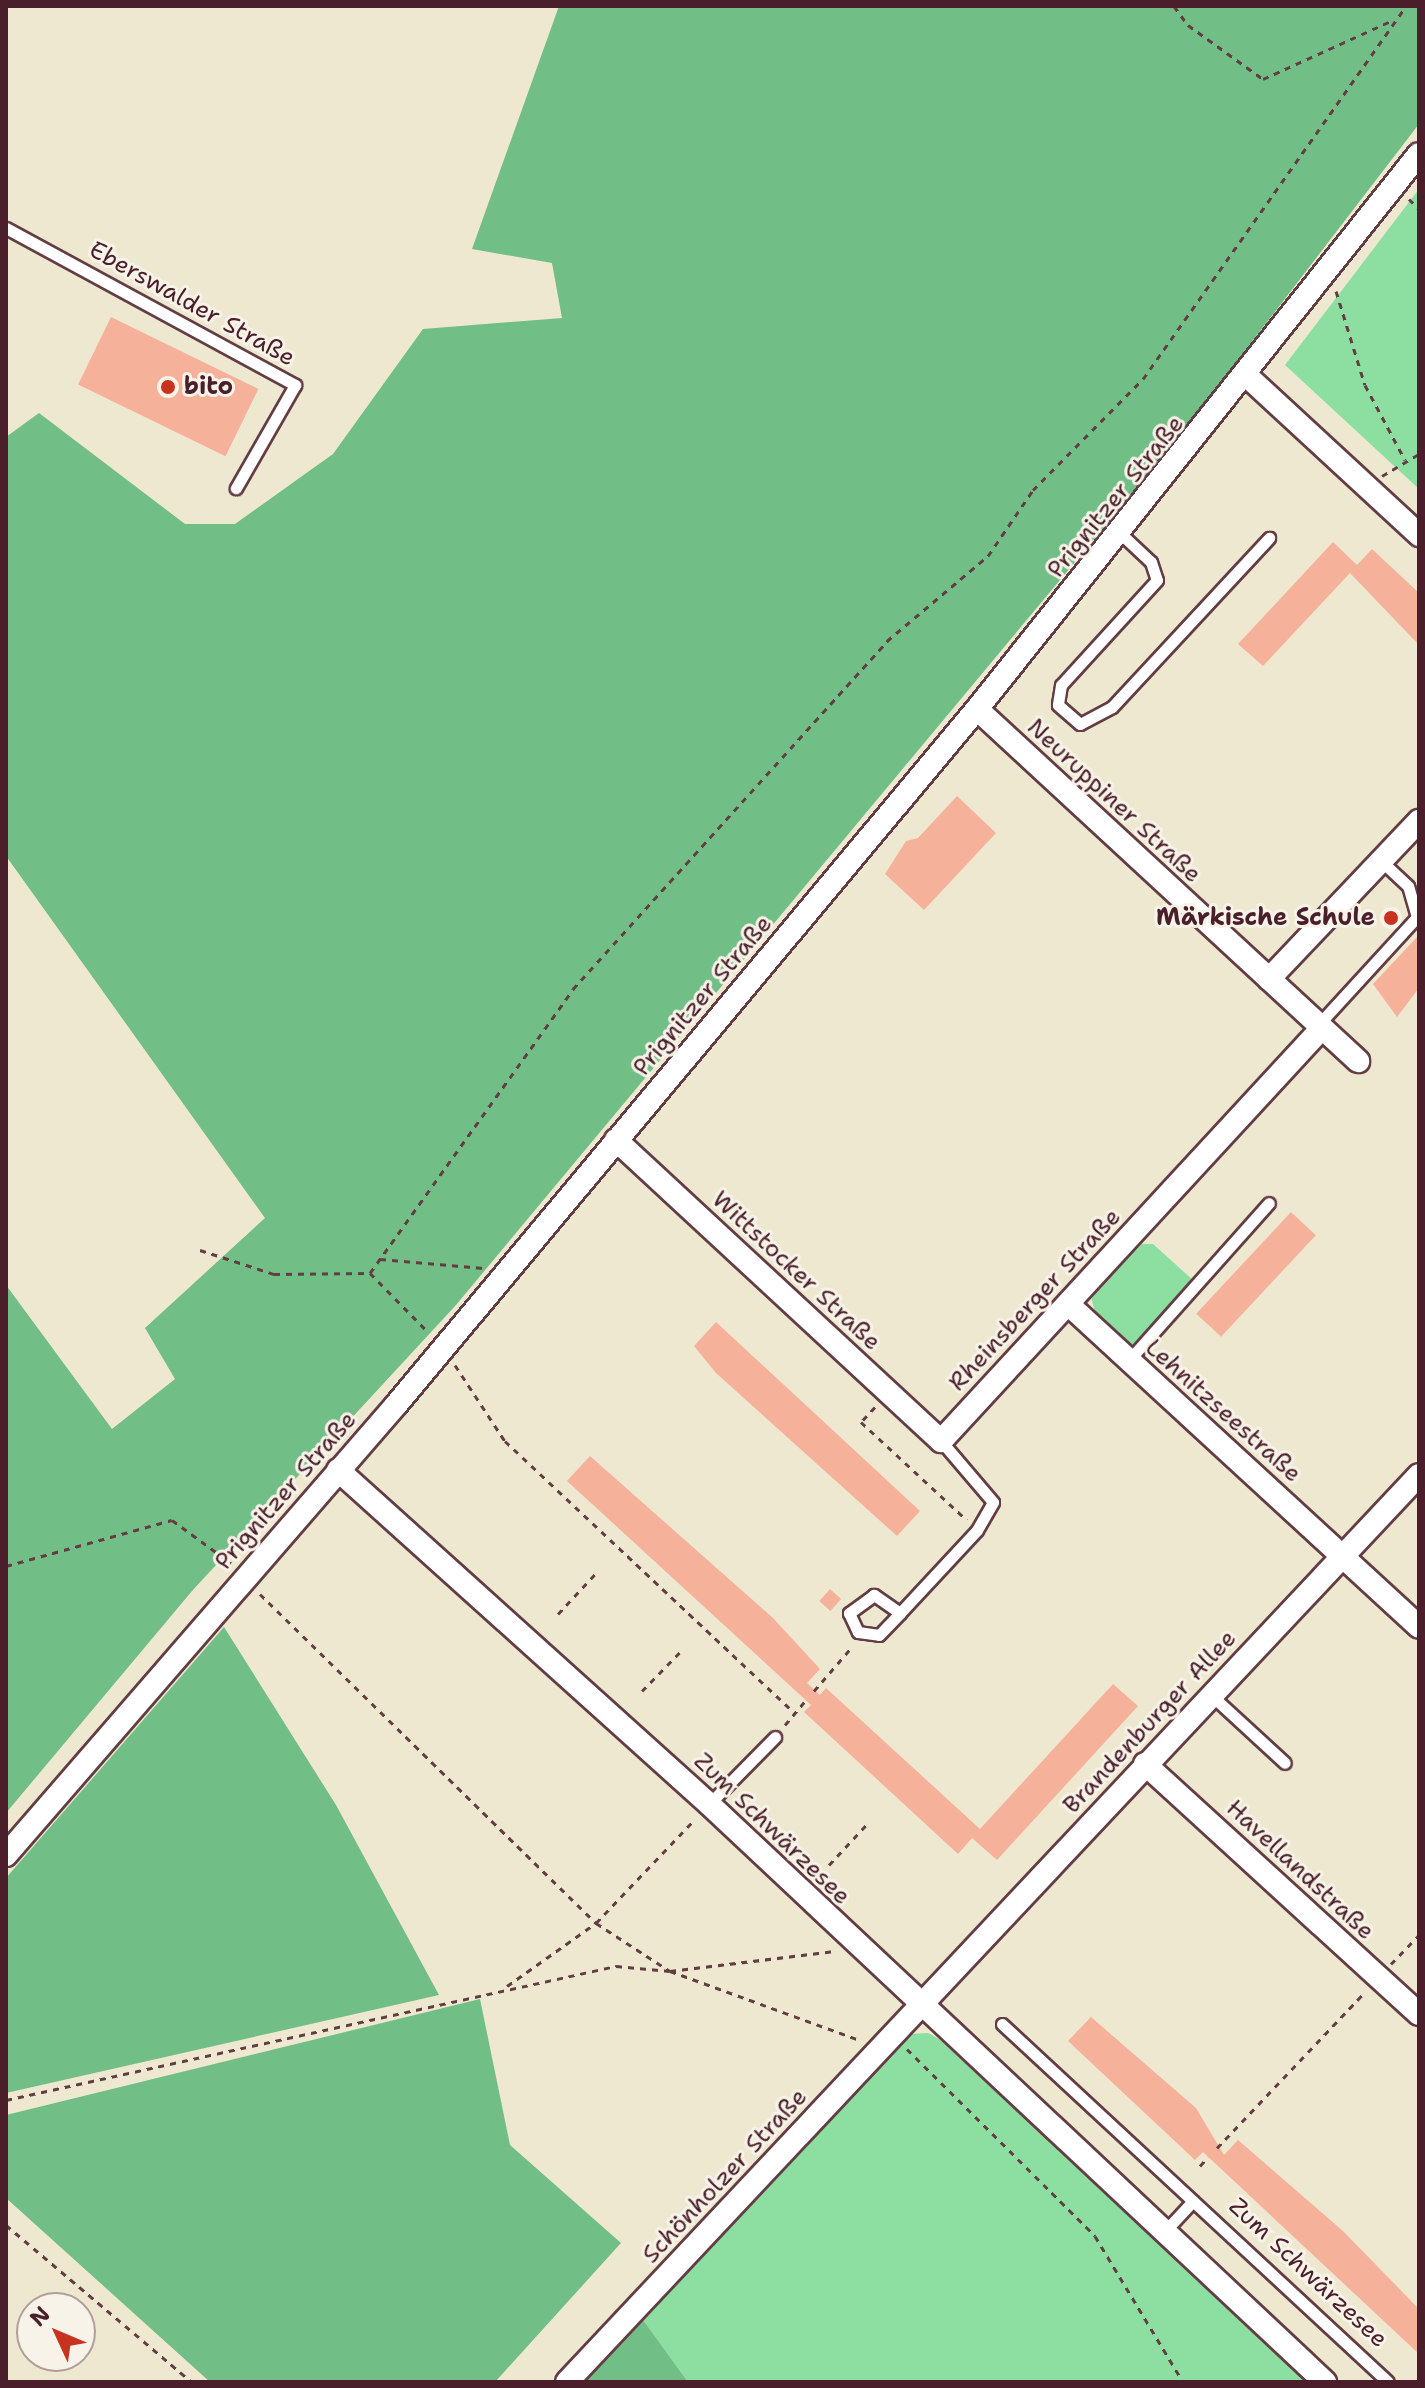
<!DOCTYPE html>
<html>
<head>
<meta charset="utf-8">
<style>
  body { margin:0 }
  #map { position:relative; width:1425px; height:2388px; overflow:hidden; background:#efe8d0; font-family:"Shantell Sans",sans-serif }
  div>[style] { position:absolute }
  [style*='--x'] { left:calc(var(--x)*1px); top:calc(var(--y)*1px); width:calc(var(--w)*1px); rotate:calc(var(--a)*1deg) }
  .green>* { inset:0; background:#8cdfa0 }
  .forest>* { inset:0; background:#71be86 }
  .building>* { inset:0; background:#f6b19a; transform-origin:0 0 }
  .path>* { height:3px; margin-top:-1.5px; transform-origin:0; background:repeating-linear-gradient(90deg,#633d44 0 6px,transparent 0 12px) }
  .roads { filter:drop-shadow(2px 0 #633d44) drop-shadow(-2px 0 #633d44) drop-shadow(0 2px #633d44) drop-shadow(0 -2px #633d44) }
  .lane>* { height:11px; margin:-5.5px; padding:0 5.5px; transform-origin:5.5px; border-radius:5.5px; background:#fff }
  .street>* { height:22px; margin:-11px; padding:0 11px; transform-origin:11px; border-radius:11px; background:#fff }
  .dots>* { width:22px; height:22px; translate:-50% -50%; box-sizing:border-box; border:4px solid #f7f3e8; border-radius:50% }
  span { translate:-50% -50%; white-space:nowrap; text-align:center; line-height:1.15; -webkit-text-stroke:6px #f7f3e8; paint-order:stroke }
  .street-label { font-size:24px; color:#4a1f2b }
  .poi-label { font-size:24px; color:#4a1f2b; font-weight:700 }
  .left { translate:0 -50%; text-align:left }
  .right { translate:-100% -50%; text-align:right }
  .frame { position:absolute; inset:0; border:8px solid #4a1f2b; pointer-events:none }
  .north { position:absolute; left:16px; top:2292px; width:80px; height:80px; box-sizing:border-box; background:#f7f3e8; border:2px solid #b29e9c; border-radius:50%; rotate:314deg; font-size:22px; font-weight:700; line-height:32px; text-align:center; color:#4a1f2b }
  .north::after { content:''; display:block; margin:auto; width:28px; height:36px; background:#c8321e; clip-path:polygon(50% 0,100% 100%,50% 72%,0 100%) }
</style>
</head>
<body>
<div id="map">
  <div class="green">
    <i style="clip-path:polygon(1419px 189px,1419px 489px,1285px 365px)"></i>
    <i style="clip-path:polygon(1142px 1244px,1153px 1244px,1194px 1281px,1133px 1348px,1095px 1313px,1091px 1296px)"></i>
    <i style="clip-path:polygon(928px 2033px,939px 2039px,1311px 2382px,688px 2382px,641px 2317px,910px 2034px)"></i>
  </div>
  <div class="forest">
    <i style="clip-path:polygon(559px 6px,1419px 6px,1419px 124px,1175px 442px,456px 1305px,192px 1591px,6px 1813px,6px 1285px,112px 1429px,175px 1379px,145px 1328px,265px 1218px,6px 856px,6px 437px,39px 413px,185px 524px,235px 524px,333px 454px,423px 329px,562px 318px,552px 263px,472px 249px)"></i>
    <i style="clip-path:polygon(224px 1627px,336px 1805px,439px 1995px,6px 2093px,6px 1878px)"></i>
    <i style="clip-path:polygon(480px 1999px,510px 2145px,621px 2243px,495px 2382px,210px 2382px,6px 2198px,6px 2115px)"></i>
    <i style="clip-path:polygon(641px 2317px,688px 2382px,583px 2382px)"></i>
  </div>
  <div class="building">
    <i style="left:111px;top:317px;width:164px;height:75px;rotate:26deg"></i>
    <i style="clip-path:polygon(1333px 542px,1357px 565px,1372px 549px,1419px 593px,1419px 645px,1350px 573px,1263px 666px,1238px 644px)"></i>
    <i style="clip-path:polygon(957px 796px,996px 833px,924px 910px,885px 874px,906px 841px,918px 838px)"></i>
    <i style="clip-path:polygon(1419px 935px,1419px 988px,1397px 1017px,1373px 984px)"></i>
    <i style="left:1291px;top:1212px;width:34px;height:139px;rotate:43deg"></i>
    <i style="clip-path:polygon(716px 1322px,920px 1511px,897px 1536px,716px 1373px,694px 1346px)"></i>
    <i style="clip-path:polygon(590px 1456px,773px 1618px,820px 1669px,807px 1683px,820px 1695px,826px 1688px,980px 1829px,1113px 1684px,1138px 1706px,997px 1860px,972px 1838px,958px 1854px,804px 1712px,811px 1705px,567px 1481px)"></i>
    <i style="left:830px;top:1589px;width:15px;height:16px;rotate:42deg"></i>
    <i style="clip-path:polygon(1091px 2017px,1196px 2108px,1224px 2155px,1238px 2140px,1343px 2231px,1419px 2309px,1419px 2354px,1203px 2152px,1195px 2160px,1068px 2041px)"></i>
  </div>
  <div class="path">
    <i style="--x:1174;--y:6;--w:24;--a:54"></i>
    <i style="--x:1188;--y:25;--w:92;--a:35.8"></i>
    <i style="--x:1263;--y:79;--w:141;--a:-24.4"></i>
    <i style="--x:1409;--y:199;--w:14;--a:45"></i>
    <i style="--x:1336;--y:291;--w:98;--a:72.9"></i>
    <i style="--x:1365;--y:385;--w:85;--a:61.9"></i>
    <i style="--x:1382;--y:476;--w:43;--a:-30.7"></i>
    <i style="--x:200;--y:1250;--w:78;--a:18"></i>
    <i style="--x:274;--y:1274;--w:96;--a:-0.6"></i>
    <i style="--x:370;--y:1273;--w:349;--a:-54.4"></i>
    <i style="--x:573;--y:989;--w:469;--a:-47.9"></i>
    <i style="--x:887;--y:641;--w:132;--a:-40.1"></i>
    <i style="--x:988;--y:556;--w:80;--a:-55.7"></i>
    <i style="--x:1033;--y:490;--w:156;--a:-45.3"></i>
    <i style="--x:1143;--y:379;--w:456;--a:-54.8"></i>
    <i style="--x:380;--y:1259;--w:104;--a:4.9"></i>
    <i style="--x:370;--y:1273;--w:84;--a:45.5"></i>
    <i style="--x:455;--y:1365;--w:91;--a:56.7"></i>
    <i style="--x:505;--y:1441;--w:398;--a:43.2"></i>
    <i style="--x:875;--y:1407;--w:21;--a:133"></i>
    <i style="--x:861;--y:1422;--w:144;--a:42.8"></i>
    <i style="--x:6;--y:1566;--w:172;--a:-15.5"></i>
    <i style="--x:172;--y:1520;--w:73;--a:36.1"></i>
    <i style="--x:260;--y:1594;--w:470;--a:44.4"></i>
    <i style="--x:596;--y:1923;--w:88;--a:33"></i>
    <i style="--x:670;--y:1971;--w:202;--a:20"></i>
    <i style="--x:558;--y:1614;--w:57;--a:-47.1"></i>
    <i style="--x:642;--y:1691;--w:57;--a:-45.7"></i>
    <i style="--x:814;--y:1691;--w:58;--a:-49.2"></i>
    <i style="--x:785;--y:1725;--w:33;--a:-50"></i>
    <i style="--x:829;--y:1865;--w:57;--a:-47.1"></i>
    <i style="--x:1391;--y:1964;--w:40;--a:-46"></i>
    <i style="--x:507;--y:1986;--w:109;--a:-35.3"></i>
    <i style="--x:596;--y:1923;--w:142;--a:-46.4"></i>
    <i style="--x:907;--y:2049;--w:265;--a:44.8"></i>
    <i style="--x:1095;--y:2236;--w:170;--a:58.9"></i>
    <i style="--x:6;--y:2100;--w:625;--a:-12.39"></i>
    <i style="--x:616;--y:1966;--w:54;--a:5.3"></i>
    <i style="--x:670;--y:1971;--w:166;--a:-6.9"></i>
    <i style="--x:1217;--y:2148;--w:214;--a:-46.5"></i>
    <i style="--x:1200;--y:2166;--w:12;--a:-48"></i>
    <i style="--x:6;--y:2225;--w:243;--a:40.2"></i>
    <i style="--x:1325;--y:2302;--w:14;--a:-45"></i>
  </div>
  <div class="roads">
    <div class="lane">
      <i style="--x:6;--y:228;--w:329;--a:28.5"></i>
      <i style="--x:295;--y:385;--w:119;--a:119.8"></i>
      <i style="--x:1120;--y:533;--w:42;--a:43.1"></i>
      <i style="--x:1151;--y:562;--w:19;--a:72"></i>
      <i style="--x:1157;--y:580;--w:142;--a:132.4"></i>
      <i style="--x:1061;--y:685;--w:20;--a:99"></i>
      <i style="--x:1058;--y:705;--w:29;--a:41"></i>
      <i style="--x:1080;--y:724;--w:36;--a:-28"></i>
      <i style="--x:1112;--y:707;--w:231;--a:-47.1"></i>
      <i style="--x:1318;--y:1025;--w:147;--a:-47.5"></i>
      <i style="--x:1417;--y:917;--w:32;--a:-106"></i>
      <i style="--x:1408;--y:886;--w:37;--a:-137"></i>
      <i style="--x:1129;--y:1360;--w:210;--a:-48.3"></i>
      <i style="--x:900;--y:1613;--w:32;--a:-145"></i>
      <i style="--x:874;--y:1595;--w:31;--a:144"></i>
      <i style="--x:849;--y:1613;--w:21;--a:65"></i>
      <i style="--x:858;--y:1632;--w:21;--a:8"></i>
      <i style="--x:879;--y:1635;--w:30;--a:-46"></i>
      <i style="--x:900;--y:1613;--w:113;--a:-47.1"></i>
      <i style="--x:977;--y:1530;--w:32;--a:-60"></i>
      <i style="--x:993;--y:1502;--w:80;--a:-130.4"></i>
      <i style="--x:1211;--y:1695;--w:100;--a:42.6"></i>
      <i style="--x:709;--y:1804;--w:94;--a:-45.4"></i>
      <i style="--x:1002;--y:2024;--w:526;--a:42.84"></i>
      <i style="--x:1165;--y:2231;--w:41;--a:-47"></i>
    </div>
    <div class="street">
      <i style="--x:1248;--y:377;--w:233;--a:42.7"></i>
      <i style="--x:977;--y:709;--w:519;--a:42.73"></i>
      <i style="--x:1269;--y:979;--w:218;--a:-46.5"></i>
      <i style="--x:616;--y:1140;--w:443;--a:42.8"></i>
      <i style="--x:941;--y:1441;--w:562;--a:-47.31"></i>
      <i style="--x:1068;--y:1304;--w:477;--a:42.6"></i>
      <i style="--x:338;--y:1470;--w:499;--a:42"></i>
      <i style="--x:709;--y:1804;--w:845;--a:43.18"></i>
      <i style="--x:1145;--y:1764;--w:371;--a:42.4"></i>
      <i style="--x:6;--y:1855;--w:595;--a:-49.09"></i>
      <i style="--x:396;--y:1405;--w:907;--a:-50.15"></i>
      <i style="--x:977;--y:709;--w:709;--a:-51.47"></i>
      <i style="--x:567;--y:2382;--w:1244;--a:-46.79"></i>
    </div>
  </div>
  <div class="dots">
    <i style="left:168px;top:387px;background:#c8321e"></i>
    <i style="left:1391px;top:918px;background:#c8321e"></i>
  </div>
  <div class="street-label">
    <span style="left:192px;top:304px;rotate:29deg">Eberswalder Straße</span>
    <span style="left:1116px;top:497px;rotate:-51deg">Prignitzer Straße</span>
    <span style="left:1114px;top:801px;rotate:43deg">Neuruppiner Straße</span>
    <span style="left:703px;top:996px;rotate:-50deg">Prignitzer Straße</span>
    <span style="left:796px;top:1271px;rotate:43deg">Wittstocker Straße</span>
    <span style="left:1035px;top:1300px;rotate:-47deg">Rheinsberger Straße</span>
    <span style="left:1223px;top:1411px;rotate:42deg">Lehnitzseestraße</span>
    <span style="left:286px;top:1491px;rotate:-49deg">Prignitzer Straße</span>
    <span style="left:1150px;top:1722px;rotate:-47deg">Brandenburger Allee</span>
    <span style="left:772px;top:1829px;rotate:44deg">Zum Schwärzesee</span>
    <span style="left:1300px;top:1870px;rotate:43deg">Havellandstraße</span>
    <span style="left:725px;top:2176px;rotate:-47deg">Schönholzer Straße</span>
    <span style="left:1308px;top:2273px;rotate:43deg">Zum Schwärzesee</span>
  </div>
  <div class="poi-label">
    <span class="left" style="left:184px;top:387px">bito</span>
    <span class="right" style="left:1375px;top:918px">Märkische Schule</span>
  </div>
  <div class="frame"></div>
  <div class="north">N</div>
</div>
</body>
</html>
